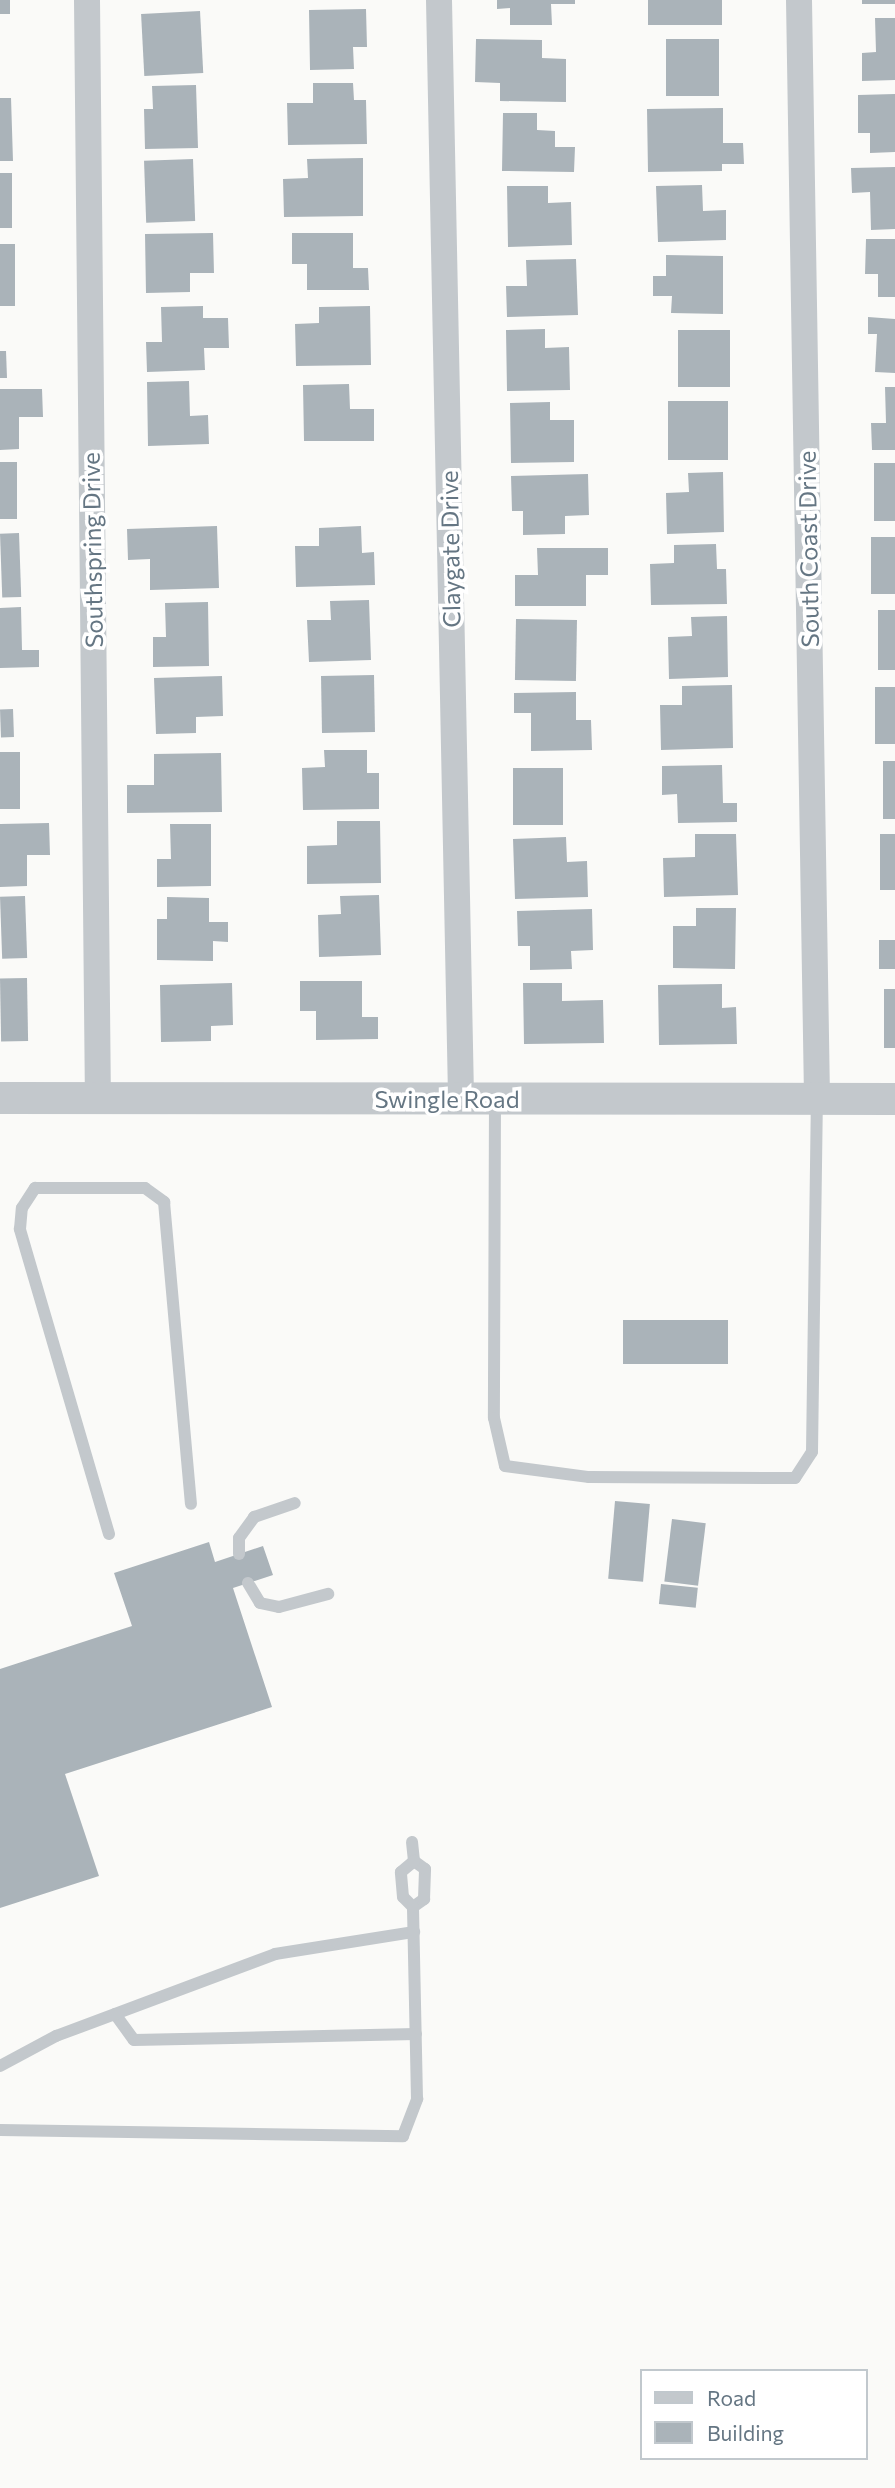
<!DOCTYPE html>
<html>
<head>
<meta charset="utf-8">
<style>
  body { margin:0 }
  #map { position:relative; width:895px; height:2488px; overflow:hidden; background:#fafaf8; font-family:Commissioner,sans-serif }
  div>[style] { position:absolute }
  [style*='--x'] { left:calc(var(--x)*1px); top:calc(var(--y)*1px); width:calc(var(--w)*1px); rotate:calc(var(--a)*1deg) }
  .building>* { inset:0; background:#aab3b9; transform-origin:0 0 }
  .service>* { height:12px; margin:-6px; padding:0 6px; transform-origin:6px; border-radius:6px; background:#c3c8cc }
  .minor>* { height:26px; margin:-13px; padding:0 13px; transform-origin:13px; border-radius:13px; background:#c3c8cc }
  .tertiary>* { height:32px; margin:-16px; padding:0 16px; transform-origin:16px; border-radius:16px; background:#c3c8cc }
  span { translate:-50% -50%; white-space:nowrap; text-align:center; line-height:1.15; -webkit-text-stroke:7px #fff; paint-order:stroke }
  .street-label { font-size:24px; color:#657683 }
  .legend { position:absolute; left:640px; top:2369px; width:228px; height:91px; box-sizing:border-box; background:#fff; border:2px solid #c1c8cd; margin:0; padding:9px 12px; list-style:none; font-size:21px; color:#657683 }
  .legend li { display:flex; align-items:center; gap:14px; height:35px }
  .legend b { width:35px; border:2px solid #c1c8cd }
</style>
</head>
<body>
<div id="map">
  <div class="building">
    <i style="left:0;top:0;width:10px;height:14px"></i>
    <i style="clip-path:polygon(497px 0,575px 0,575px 4px,551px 4px,552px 25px,510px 25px,510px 8px,497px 9px)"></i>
    <i style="left:648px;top:0;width:74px;height:25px"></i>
    <i style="left:862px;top:0;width:33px;height:4px"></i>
    <i style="clip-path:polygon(366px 9px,367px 47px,353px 47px,354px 69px,310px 70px,309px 10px)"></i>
    <i style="left:200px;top:11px;width:62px;height:59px;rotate:87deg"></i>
    <i style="clip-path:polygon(875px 18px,895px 18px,895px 80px,862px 81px,862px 53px,876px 52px)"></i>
    <i style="clip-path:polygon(476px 39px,542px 40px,542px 58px,566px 59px,566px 102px,500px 101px,500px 83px,475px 82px)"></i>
    <i style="left:719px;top:39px;width:57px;height:53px;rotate:90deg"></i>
    <i style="clip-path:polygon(313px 83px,353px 83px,354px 100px,366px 100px,367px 144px,288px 145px,287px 103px,313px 103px)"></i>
    <i style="clip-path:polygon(196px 85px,198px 148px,145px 149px,144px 109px,153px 109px,152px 86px)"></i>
    <i style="clip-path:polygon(895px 94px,895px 152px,870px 153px,870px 133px,858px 133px,858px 95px)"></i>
    <i style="clip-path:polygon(0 98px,11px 98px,13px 161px,0 161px)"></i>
    <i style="clip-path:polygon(723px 108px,723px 143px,743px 143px,744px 164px,722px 164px,722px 171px,648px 172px,647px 109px)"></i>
    <i style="clip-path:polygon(503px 113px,537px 113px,537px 130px,555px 131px,555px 147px,575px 147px,574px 172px,502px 171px)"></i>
    <i style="clip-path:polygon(363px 158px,363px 216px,284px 217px,283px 179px,308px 178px,307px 159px)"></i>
    <i style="left:193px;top:159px;width:62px;height:49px;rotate:88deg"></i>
    <i style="clip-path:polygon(895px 167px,895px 229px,871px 230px,870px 192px,852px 193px,851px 168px)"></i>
    <i style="left:0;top:173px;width:12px;height:55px"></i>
    <i style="clip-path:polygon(702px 185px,703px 211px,726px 210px,726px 240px,658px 242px,656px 186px)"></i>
    <i style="clip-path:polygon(507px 186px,548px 186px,548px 203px,571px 202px,572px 245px,508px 247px)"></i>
    <i style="clip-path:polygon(213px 233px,214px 273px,190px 273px,190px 292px,146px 293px,145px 234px)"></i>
    <i style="clip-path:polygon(292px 233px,353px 233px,353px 268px,368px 268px,369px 290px,307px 290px,307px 264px,292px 264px)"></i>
    <i style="clip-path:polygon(866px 239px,895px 239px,895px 297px,878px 297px,878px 274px,865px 274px)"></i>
    <i style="left:0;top:244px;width:15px;height:62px"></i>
    <i style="clip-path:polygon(666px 255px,723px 256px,723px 314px,671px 313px,672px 296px,653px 296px,653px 276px,666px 276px)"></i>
    <i style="clip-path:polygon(576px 259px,578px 315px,507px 317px,506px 286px,527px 286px,526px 260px)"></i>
    <i style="clip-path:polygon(203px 306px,203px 318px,228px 318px,229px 348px,204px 348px,205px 370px,147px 372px,146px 342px,162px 342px,161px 307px)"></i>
    <i style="clip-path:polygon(370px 306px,371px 365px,296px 366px,295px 324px,319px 323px,319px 307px)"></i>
    <i style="clip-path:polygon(868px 317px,895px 319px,895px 373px,875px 372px,877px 334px,868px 334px)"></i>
    <i style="clip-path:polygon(545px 329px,545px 348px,569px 347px,570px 390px,507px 391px,506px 330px)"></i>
    <i style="left:678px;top:330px;width:52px;height:57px"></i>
    <i style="clip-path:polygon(0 351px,6px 351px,7px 378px,0 378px)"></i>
    <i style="clip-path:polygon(189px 381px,190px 416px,208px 415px,209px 444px,148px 446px,147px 382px)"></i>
    <i style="clip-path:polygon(349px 384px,350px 409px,374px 409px,374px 441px,304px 441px,303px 385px)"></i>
    <i style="clip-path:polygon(885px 387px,895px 387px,895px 450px,872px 450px,871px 423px,886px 423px)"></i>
    <i style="clip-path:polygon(0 389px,42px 389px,43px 417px,19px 417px,19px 449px,0 450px)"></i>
    <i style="left:668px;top:401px;width:60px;height:59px"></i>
    <i style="clip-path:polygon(550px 402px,550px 420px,574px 420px,574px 462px,511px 463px,510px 403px)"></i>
    <i style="left:0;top:462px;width:17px;height:57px"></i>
    <i style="left:874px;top:463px;width:21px;height:58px"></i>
    <i style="clip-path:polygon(723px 472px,724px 532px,667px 534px,666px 493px,689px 492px,688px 473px)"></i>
    <i style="clip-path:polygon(588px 474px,589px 515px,565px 516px,565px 534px,523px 535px,523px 511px,512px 511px,511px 476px)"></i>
    <i style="clip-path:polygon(217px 526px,219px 588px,150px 590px,150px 559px,128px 560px,127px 529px)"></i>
    <i style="clip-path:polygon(361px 526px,362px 553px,374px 552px,375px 585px,296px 587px,295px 546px,319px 546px,319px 528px)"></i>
    <i style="left:19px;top:533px;width:64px;height:19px;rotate:88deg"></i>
    <i style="left:895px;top:537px;width:57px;height:24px;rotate:90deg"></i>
    <i style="clip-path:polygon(716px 544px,717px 569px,726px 569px,727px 604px,651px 605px,650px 564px,674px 563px,674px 545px)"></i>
    <i style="clip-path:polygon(537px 548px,608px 548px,608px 575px,586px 575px,586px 606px,515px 606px,515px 575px,538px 575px)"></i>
    <i style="clip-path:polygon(369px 600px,371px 660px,309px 662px,307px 620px,331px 620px,330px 601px)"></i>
    <i style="clip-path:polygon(208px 602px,209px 666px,153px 667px,153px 637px,166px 637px,165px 603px)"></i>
    <i style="clip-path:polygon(21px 607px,22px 650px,39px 650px,39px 667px,0 668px,0 608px)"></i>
    <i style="left:895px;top:610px;width:60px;height:17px;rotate:90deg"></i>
    <i style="clip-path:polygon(727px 616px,728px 677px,669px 679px,668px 637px,692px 636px,691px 617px)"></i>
    <i style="left:516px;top:619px;width:61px;height:61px;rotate:1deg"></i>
    <i style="left:374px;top:675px;width:57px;height:53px;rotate:89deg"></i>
    <i style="clip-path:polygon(222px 676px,223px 716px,196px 717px,196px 733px,156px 734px,154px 678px)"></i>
    <i style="clip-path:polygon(732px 685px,733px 748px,661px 750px,660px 705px,682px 705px,682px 686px)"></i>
    <i style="left:875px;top:687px;width:20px;height:57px"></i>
    <i style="clip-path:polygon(576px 692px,576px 720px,591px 720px,592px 750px,531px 751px,531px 713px,514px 713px,514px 693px)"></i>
    <i style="left:13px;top:709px;width:28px;height:13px;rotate:88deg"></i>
    <i style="clip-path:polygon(324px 750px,367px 750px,367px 773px,379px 773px,379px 809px,303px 810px,302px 768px,325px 767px)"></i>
    <i style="left:0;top:752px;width:20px;height:57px"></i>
    <i style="clip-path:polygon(221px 753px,222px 812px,127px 813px,127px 785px,154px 785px,154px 754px)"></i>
    <i style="left:883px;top:761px;width:12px;height:58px"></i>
    <i style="clip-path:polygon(722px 765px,723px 803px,737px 803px,737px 822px,678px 823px,677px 794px,662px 795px,662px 766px)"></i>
    <i style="left:563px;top:768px;width:57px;height:50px;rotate:90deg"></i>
    <i style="clip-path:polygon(337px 821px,380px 821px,381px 883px,307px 884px,307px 846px,337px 845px)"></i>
    <i style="clip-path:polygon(49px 823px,50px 855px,27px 855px,27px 886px,0 887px,0 824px)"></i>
    <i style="clip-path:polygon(170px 824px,211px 824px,211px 886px,157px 887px,157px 859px,171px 859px)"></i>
    <i style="clip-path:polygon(695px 834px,736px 834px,738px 895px,664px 897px,663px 858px,695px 857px)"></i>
    <i style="left:880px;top:834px;width:15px;height:56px"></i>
    <i style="clip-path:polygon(566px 837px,567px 862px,587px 861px,588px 897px,515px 899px,513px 839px)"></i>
    <i style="clip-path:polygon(379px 895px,381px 955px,319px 957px,318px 915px,341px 914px,340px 896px)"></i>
    <i style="left:25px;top:896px;width:62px;height:25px;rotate:88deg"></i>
    <i style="clip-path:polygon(167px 897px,209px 898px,209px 922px,228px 922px,228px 942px,213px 941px,213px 961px,157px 960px,157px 919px,167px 919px)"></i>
    <i style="clip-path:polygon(696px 908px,736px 908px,735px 969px,673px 968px,673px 926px,696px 926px)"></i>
    <i style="clip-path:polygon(592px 909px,593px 950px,571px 951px,572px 969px,530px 970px,530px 946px,518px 946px,517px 911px)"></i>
    <i style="left:879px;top:940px;width:16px;height:29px"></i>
    <i style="left:27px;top:978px;width:63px;height:27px;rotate:89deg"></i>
    <i style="clip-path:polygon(300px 981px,362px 981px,362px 1017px,378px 1017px,378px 1039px,316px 1040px,316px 1011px,300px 1011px)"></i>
    <i style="clip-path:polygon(232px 983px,233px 1025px,211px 1026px,211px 1041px,161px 1042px,160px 985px)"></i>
    <i style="clip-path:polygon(523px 983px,562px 983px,562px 1001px,603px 1000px,604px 1043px,524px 1044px)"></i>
    <i style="clip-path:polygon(722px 984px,722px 1008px,736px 1007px,737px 1044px,659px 1045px,658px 985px)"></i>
    <i style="left:884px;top:989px;width:11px;height:59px"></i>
    <i style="left:623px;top:1320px;width:105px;height:44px"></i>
    <i style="left:615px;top:1501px;width:35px;height:78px;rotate:5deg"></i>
    <i style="left:672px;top:1519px;width:34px;height:63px;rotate:7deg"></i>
    <i style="clip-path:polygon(209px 1542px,215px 1562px,263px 1546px,273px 1575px,233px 1588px,272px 1707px,65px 1774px,99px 1876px,0 1908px,0 1669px,132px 1626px,114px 1573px)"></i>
    <i style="left:661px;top:1584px;width:37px;height:20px;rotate:6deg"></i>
  </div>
  <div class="service">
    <i style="--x:495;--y:1099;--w:319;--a:90.2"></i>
    <i style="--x:494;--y:1418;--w:49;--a:77.1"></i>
    <i style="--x:505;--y:1466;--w:85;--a:7.5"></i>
    <i style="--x:589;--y:1477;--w:206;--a:0.3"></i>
    <i style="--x:795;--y:1478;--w:31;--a:-57"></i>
    <i style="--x:812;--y:1452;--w:352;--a:-89.2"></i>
    <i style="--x:109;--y:1534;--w:318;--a:-106.3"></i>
    <i style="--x:20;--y:1229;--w:21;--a:-85"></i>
    <i style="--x:22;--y:1208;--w:24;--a:-57"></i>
    <i style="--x:35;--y:1188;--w:110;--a:0"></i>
    <i style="--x:145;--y:1188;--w:24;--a:36"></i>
    <i style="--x:164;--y:1202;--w:303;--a:84.9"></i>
    <i style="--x:239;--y:1554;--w:16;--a:-90"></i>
    <i style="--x:239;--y:1538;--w:26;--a:-54"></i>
    <i style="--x:254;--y:1517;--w:43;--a:-18.9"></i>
    <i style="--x:248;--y:1583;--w:23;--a:59"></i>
    <i style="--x:260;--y:1603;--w:19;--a:12"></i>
    <i style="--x:279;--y:1607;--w:51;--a:-14.9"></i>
    <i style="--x:412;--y:1842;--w:19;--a:84"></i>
    <i style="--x:413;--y:1907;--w:14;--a:-36"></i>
    <i style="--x:424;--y:1899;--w:30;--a:-88"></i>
    <i style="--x:425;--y:1869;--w:14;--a:-144"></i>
    <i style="--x:115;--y:2014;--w:32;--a:54"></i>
    <i style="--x:134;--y:2040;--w:282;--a:-1.2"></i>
    <i style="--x:0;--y:2066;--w:64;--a:-28.2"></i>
    <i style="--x:56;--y:2036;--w:234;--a:-20.5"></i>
    <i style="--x:275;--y:1954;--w:141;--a:-9"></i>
    <i style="--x:0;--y:2130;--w:403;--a:0.9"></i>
    <i style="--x:403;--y:2136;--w:40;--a:-69"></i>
    <i style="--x:417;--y:2099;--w:192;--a:-91.2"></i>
    <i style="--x:413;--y:1907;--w:14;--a:-135"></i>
    <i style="--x:403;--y:1897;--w:25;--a:-95"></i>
    <i style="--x:401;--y:1872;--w:17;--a:-40"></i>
  </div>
  <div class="minor">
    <i style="--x:87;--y:0;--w:1099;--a:89.43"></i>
    <i style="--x:439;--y:0;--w:1099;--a:88.85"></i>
    <i style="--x:799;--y:0;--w:1098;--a:89.06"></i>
  </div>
  <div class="tertiary">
    <i style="--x:0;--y:1098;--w:895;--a:0.06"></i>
  </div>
  <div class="street-label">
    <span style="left:450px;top:549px;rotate:-91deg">Claygate Drive</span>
    <span style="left:808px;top:549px;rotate:-91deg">South Coast Drive</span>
    <span style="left:92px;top:550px;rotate:-91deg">Southspring Drive</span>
    <span style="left:447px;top:1099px">Swingle Road</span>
  </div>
  <ul class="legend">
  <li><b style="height:9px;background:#c3c8cc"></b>Road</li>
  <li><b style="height:19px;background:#aab3b9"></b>Building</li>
  </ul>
</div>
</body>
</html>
